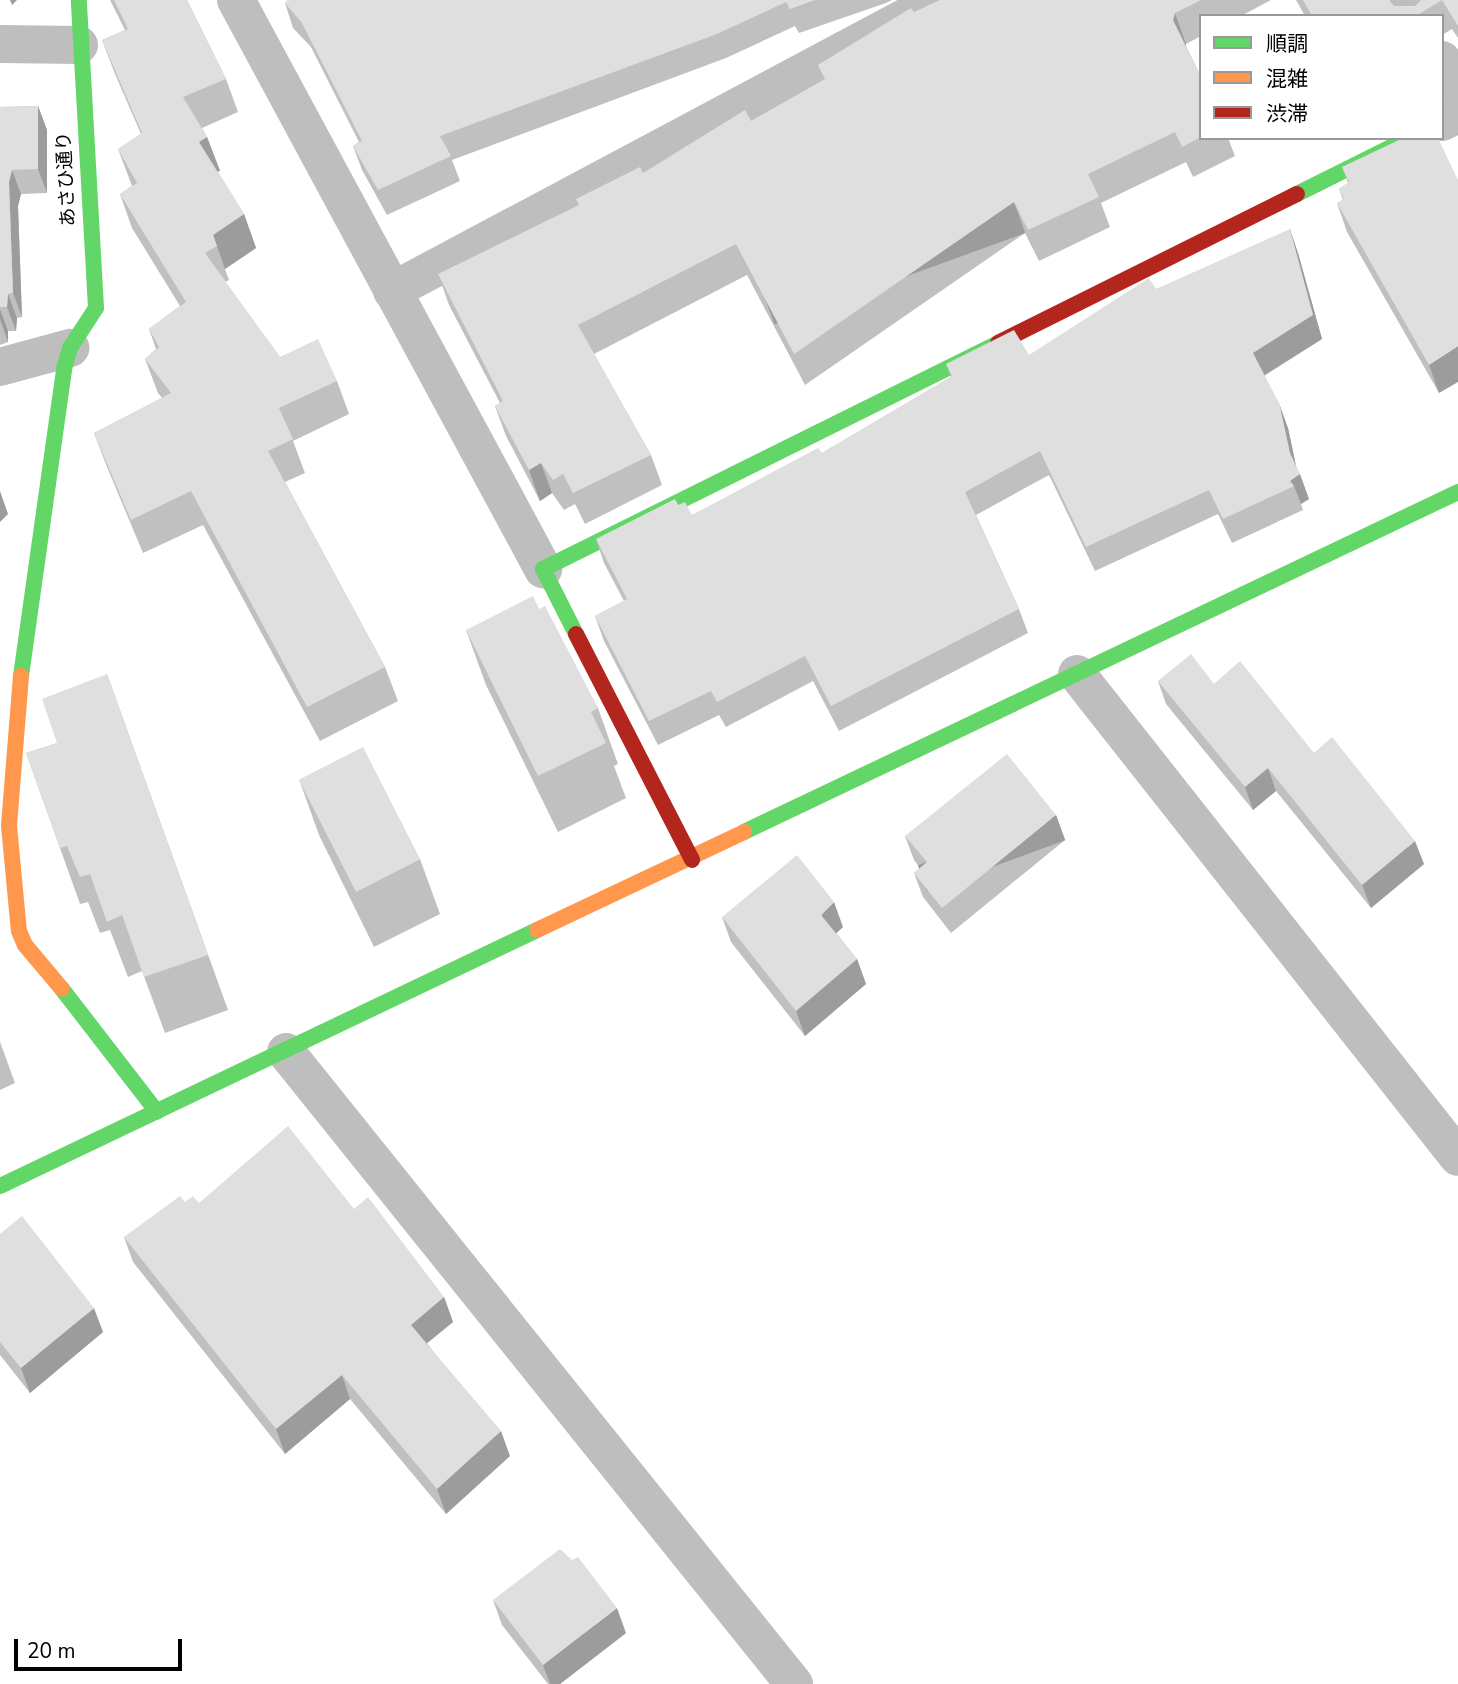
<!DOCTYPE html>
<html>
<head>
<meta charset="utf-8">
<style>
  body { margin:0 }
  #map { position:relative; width:1458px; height:1684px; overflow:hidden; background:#fff; font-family:"Nunito Sans","Noto Sans JP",sans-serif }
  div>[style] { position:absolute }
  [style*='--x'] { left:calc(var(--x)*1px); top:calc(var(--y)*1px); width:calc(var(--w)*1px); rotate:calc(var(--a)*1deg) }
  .street>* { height:38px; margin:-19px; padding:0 19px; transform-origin:19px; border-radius:19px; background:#bebebe }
  .fast>* { height:16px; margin:-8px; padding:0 8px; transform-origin:8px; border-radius:8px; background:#63d668 }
  .slow>* { height:16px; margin:-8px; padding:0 8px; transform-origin:8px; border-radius:8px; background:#ff974d }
  .jam>* { height:16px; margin:-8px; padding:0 8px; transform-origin:8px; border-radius:8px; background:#b3261e }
  .wall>* { inset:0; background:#c0c0c0 }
  .shaded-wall>* { inset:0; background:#9c9c9c; transform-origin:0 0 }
  .building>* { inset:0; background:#dfdfdf; transform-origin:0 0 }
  span { translate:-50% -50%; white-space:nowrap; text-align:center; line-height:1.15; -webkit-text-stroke:5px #fff; paint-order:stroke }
  .street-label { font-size:19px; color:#000 }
  .legend { position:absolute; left:1199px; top:14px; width:245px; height:126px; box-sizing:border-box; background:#fff; border:2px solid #999; margin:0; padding:9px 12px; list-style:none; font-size:21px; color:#000 }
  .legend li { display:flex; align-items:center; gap:14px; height:35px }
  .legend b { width:35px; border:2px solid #999 }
  .scale { position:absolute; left:14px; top:1639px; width:168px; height:32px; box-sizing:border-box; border:4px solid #000; border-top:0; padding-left:9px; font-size:21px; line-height:24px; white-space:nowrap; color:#000; -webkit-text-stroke:5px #fff; paint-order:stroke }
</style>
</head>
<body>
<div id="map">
  <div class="street">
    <i style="--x:236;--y:0;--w:647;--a:61.65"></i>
    <i style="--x:1405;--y:0;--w:19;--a:58"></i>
    <i style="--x:0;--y:44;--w:79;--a:0.7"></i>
    <i style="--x:1442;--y:60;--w:31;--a:58"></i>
    <i style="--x:1442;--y:122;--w:18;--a:-27"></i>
    <i style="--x:392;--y:291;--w:619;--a:-28.06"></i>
    <i style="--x:0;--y:367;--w:73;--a:-15.2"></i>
    <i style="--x:1077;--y:674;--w:615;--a:51.73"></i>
    <i style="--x:286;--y:1052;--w:811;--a:51.21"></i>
  </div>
  <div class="fast">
    <i style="--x:1297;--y:194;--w:125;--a:-26.6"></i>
    <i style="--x:576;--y:634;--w:73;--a:-116.9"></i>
    <i style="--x:543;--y:569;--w:508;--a:-26.41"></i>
    <i style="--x:21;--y:676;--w:310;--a:-82"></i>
    <i style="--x:64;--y:369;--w:22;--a:-74"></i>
    <i style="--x:70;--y:348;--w:48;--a:-57"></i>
    <i style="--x:96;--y:308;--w:308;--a:-93.2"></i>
    <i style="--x:744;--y:832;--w:791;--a:-25.46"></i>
    <i style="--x:62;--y:989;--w:155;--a:52.3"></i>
    <i style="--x:0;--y:1186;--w:595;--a:-25.49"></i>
  </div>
  <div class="slow">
    <i style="--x:21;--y:676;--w:150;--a:94.6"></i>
    <i style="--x:9;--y:826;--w:105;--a:84.6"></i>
    <i style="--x:19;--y:931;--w:15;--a:67"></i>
    <i style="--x:25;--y:945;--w:57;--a:49.9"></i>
    <i style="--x:537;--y:930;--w:229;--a:-25.3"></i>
  </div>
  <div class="jam">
    <i style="--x:998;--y:343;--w:334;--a:-26.5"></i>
    <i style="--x:576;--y:634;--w:254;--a:62.8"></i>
  </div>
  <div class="wall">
    <i style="clip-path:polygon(110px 0,187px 0,226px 79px,238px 112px,202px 128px,207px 137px,220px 171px,218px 172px,244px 214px,256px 248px,225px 269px,229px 280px,225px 282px,280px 357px,337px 381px,349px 414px,293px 441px,305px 473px,285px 482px,385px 667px,398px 701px,320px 741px,203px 525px,143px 553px,107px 467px,94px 433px,162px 398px,158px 393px,145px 359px,156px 349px,149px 329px,180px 306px,132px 228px,120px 194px,132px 186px,118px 149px,141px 134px,115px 74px,102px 40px,125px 30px)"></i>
    <i style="clip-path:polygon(288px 0,892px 0,886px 3px,799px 33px,795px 26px,726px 58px,452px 160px,460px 181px,387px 215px,362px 170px,353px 146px,359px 142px,311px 47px,293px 28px,285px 3px)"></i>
    <i style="clip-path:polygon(940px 0,1271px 0,1241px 16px,1201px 16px,1201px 36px,1186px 44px,1186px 46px,1201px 77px,1201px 138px,1228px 138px,1235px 156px,1193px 177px,1186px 162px,1101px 203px,1110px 227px,1039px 261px,1025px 233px,805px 385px,747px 275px,594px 354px,651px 455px,662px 485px,585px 524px,575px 504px,564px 510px,552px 493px,540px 501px,506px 436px,495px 406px,500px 403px,449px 305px,438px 274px,578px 205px,576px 199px,643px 173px,751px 121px,824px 80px,818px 65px,914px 12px)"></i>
    <i style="clip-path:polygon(1296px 0,1389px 0,1394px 6px,1415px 6px,1421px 0,1458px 0,1458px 38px,1452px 29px,1442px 35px,1442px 16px,1305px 16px)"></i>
    <i style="clip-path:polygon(38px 106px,47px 130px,47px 193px,21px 194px,18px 206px,22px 317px,17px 318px,16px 331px,8px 331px,8px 342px,0 345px,0 107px)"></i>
    <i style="clip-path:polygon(1342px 167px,1458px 180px,1439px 393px,1347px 232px,1337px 203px,1343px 200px,1339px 189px,1348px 183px)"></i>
    <i style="clip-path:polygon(1298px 253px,1322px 339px,1264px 376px,1288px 428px,1296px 466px,1309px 499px,1301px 504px,1303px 510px,1232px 543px,1218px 514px,1095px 571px,1049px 475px,976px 515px,1019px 609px,1028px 633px,839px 731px,813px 681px,726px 727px,719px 715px,658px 745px,604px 641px,595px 616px,624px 601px,604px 563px,596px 539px,678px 505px,692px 515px,822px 453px,951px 377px,946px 364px,1029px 355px,1156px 289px)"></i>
    <i style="clip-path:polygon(539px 609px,598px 708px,618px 764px,614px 766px,626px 798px,558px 832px,486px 685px,466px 630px)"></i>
    <i style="clip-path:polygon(107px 674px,228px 1010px,165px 1033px,142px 971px,128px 977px,110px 930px,100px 933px,88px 902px,80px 904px,26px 753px,57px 743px)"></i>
    <i style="clip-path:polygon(1158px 681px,1214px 684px,1314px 753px,1424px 864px,1371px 908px,1276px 791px,1253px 810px,1166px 704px)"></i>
    <i style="clip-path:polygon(299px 779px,420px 859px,440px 914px,374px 947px,319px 835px)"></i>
    <i style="clip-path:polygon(1056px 815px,1065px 840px,951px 933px,923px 897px,914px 873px,920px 868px,914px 860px,905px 836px)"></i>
    <i style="clip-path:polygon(722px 917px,843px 927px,836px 933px,857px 959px,866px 984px,805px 1036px,731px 942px)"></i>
    <i style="clip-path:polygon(0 1042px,15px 1083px,0 1090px)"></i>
    <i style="clip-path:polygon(185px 1202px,199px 1203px,354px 1209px,444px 1297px,453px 1322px,427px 1343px,510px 1456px,446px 1514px,350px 1399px,285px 1454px,133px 1262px,124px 1237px)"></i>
    <i style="clip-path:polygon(0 1234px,103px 1332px,30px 1393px,0 1355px)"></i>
    <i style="clip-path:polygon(493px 1600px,626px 1633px,560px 1684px,548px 1684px,502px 1625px)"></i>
  </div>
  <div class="shaded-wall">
    <i style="clip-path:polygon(10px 0,17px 0,12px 5px)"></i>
    <i style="clip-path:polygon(1175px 13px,1186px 44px,1184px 50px,1173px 20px)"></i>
    <i style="clip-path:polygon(38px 106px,47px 130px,47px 193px,38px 169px)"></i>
    <i style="left:207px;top:137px;width:36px;height:9px;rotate:69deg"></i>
    <i style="clip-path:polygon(12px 170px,21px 194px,18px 206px,22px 317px,13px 293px,9px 182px)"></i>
    <i style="left:1014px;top:202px;width:33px;height:267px;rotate:70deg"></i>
    <i style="clip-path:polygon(244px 214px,256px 248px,225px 269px,213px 235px)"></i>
    <i style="clip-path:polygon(1290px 229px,1298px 253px,1322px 339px,1261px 377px,1253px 353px)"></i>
    <i style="clip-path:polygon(8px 294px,17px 318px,16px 331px,7px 307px)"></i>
    <i style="clip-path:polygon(0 309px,8px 331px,8px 342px,0 319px)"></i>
    <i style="clip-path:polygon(1458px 346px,1458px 382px,1439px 393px,1429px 365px)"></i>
    <i style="clip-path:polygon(1279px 403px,1288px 428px,1298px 475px,1300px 474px,1309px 499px,1301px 504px,1294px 486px,1290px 481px,1290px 453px)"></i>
    <i style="clip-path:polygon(541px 463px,552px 493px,540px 501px,529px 470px)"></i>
    <i style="clip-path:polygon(0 491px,8px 514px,0 522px)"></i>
    <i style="clip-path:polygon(1268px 768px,1276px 791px,1253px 810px,1245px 787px)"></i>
    <i style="left:1056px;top:815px;width:27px;height:147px;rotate:70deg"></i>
    <i style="clip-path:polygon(1415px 841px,1424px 864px,1371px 908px,1362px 885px)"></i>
    <i style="clip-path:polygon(834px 902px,843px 927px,830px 939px,821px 915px)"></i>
    <i style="clip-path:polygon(857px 959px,866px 984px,805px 1036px,796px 1011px)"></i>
    <i style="clip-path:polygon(444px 1297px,453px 1322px,420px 1349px,411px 1325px)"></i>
    <i style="clip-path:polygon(94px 1308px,103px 1332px,30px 1393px,21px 1368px)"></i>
    <i style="clip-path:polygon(342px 1375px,350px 1399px,285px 1454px,276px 1429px)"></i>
    <i style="clip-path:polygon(501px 1431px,510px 1456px,446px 1514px,437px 1489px)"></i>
    <i style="clip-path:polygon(617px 1608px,626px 1633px,560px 1684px,550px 1684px,543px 1665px)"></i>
  </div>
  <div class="building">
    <i style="clip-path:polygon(114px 0,187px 0,226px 79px,183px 97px,207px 137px,199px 142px,244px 214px,213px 235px,217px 246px,205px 253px,280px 357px,318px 339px,337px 381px,279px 408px,293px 439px,268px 451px,385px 667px,307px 707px,191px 491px,131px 520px,94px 433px,171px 393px,145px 359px,159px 347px,149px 329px,186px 302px,120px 194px,137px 183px,118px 149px,142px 133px,102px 40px,128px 29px)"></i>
    <i style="clip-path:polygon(288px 0,815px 0,790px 9px,786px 2px,717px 34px,440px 136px,451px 156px,378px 190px,353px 146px,362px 141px,302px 23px,285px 3px)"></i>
    <i style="clip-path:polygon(940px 0,1201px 0,1175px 13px,1173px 20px,1201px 77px,1201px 137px,1182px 147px,1175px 132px,1088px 174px,1099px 197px,1028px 230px,1014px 202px,794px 354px,736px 244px,578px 325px,651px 455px,573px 493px,563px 474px,553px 480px,541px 463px,529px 470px,495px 406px,503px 401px,438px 274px,579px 205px,576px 199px,640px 167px,643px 173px,745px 110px,751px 121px,825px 79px,818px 65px,911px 8px,914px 12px)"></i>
    <i style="clip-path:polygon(1303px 0,1389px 0,1394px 6px,1415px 6px,1421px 0,1458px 0,1458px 26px,1442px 0,1416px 16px,1312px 16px)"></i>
    <i style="clip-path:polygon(38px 106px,38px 169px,12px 170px,9px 182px,13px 293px,8px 294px,7px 307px,0 307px,0 107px)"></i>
    <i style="clip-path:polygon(1403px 138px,1438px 138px,1458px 180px,1458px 346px,1429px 365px,1337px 203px,1344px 199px,1339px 189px,1349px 182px,1342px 167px)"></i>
    <i style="clip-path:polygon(1290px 229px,1313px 315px,1253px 353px,1279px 403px,1290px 453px,1300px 474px,1290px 481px,1294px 486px,1223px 519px,1209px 490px,1086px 547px,1040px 451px,965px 492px,1019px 609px,831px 706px,805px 656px,717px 702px,711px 691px,649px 721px,595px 616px,627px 599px,596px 539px,675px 499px,678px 505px,685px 502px,692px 515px,818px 448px,822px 453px,952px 376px,946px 364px,1014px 330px,1029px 355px,1149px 278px,1156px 289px)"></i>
    <i style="clip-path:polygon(533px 596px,539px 609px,545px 606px,598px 708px,591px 712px,606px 743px,538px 776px,466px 630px)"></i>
    <i style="clip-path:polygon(1191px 654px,1214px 684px,1240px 661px,1314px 753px,1332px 737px,1415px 841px,1362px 885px,1268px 768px,1245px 787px,1158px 681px)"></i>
    <i style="clip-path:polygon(107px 674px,208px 955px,144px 977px,122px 915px,107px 922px,90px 874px,80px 877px,67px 846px,60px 848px,26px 753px,57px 743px,42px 699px)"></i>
    <i style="left:363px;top:747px;width:126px;height:72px;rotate:63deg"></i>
    <i style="clip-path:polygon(1007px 754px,1056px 815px,942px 908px,914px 873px,927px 862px,905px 836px)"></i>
    <i style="clip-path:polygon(797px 855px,834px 902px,821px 915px,857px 959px,796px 1011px,722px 917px)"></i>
    <i style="clip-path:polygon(288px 1126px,354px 1209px,368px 1197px,444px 1297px,411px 1325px,501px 1431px,437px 1489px,342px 1375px,276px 1429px,124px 1237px,180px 1196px,185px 1202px,193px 1196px,199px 1203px)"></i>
    <i style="clip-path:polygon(22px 1216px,94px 1308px,21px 1368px,0 1342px,0 1234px)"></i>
    <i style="clip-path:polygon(560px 1549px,572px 1560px,578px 1557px,617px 1608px,543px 1665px,493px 1600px)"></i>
  </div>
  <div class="street-label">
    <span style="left:67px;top:179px;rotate:-93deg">あさひ通り</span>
  </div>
  <ul class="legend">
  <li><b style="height:9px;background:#63d668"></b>順調</li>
  <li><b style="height:9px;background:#ff974d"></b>混雑</li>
  <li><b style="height:9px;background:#b3261e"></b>渋滞</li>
  </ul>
  <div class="scale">20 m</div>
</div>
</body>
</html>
